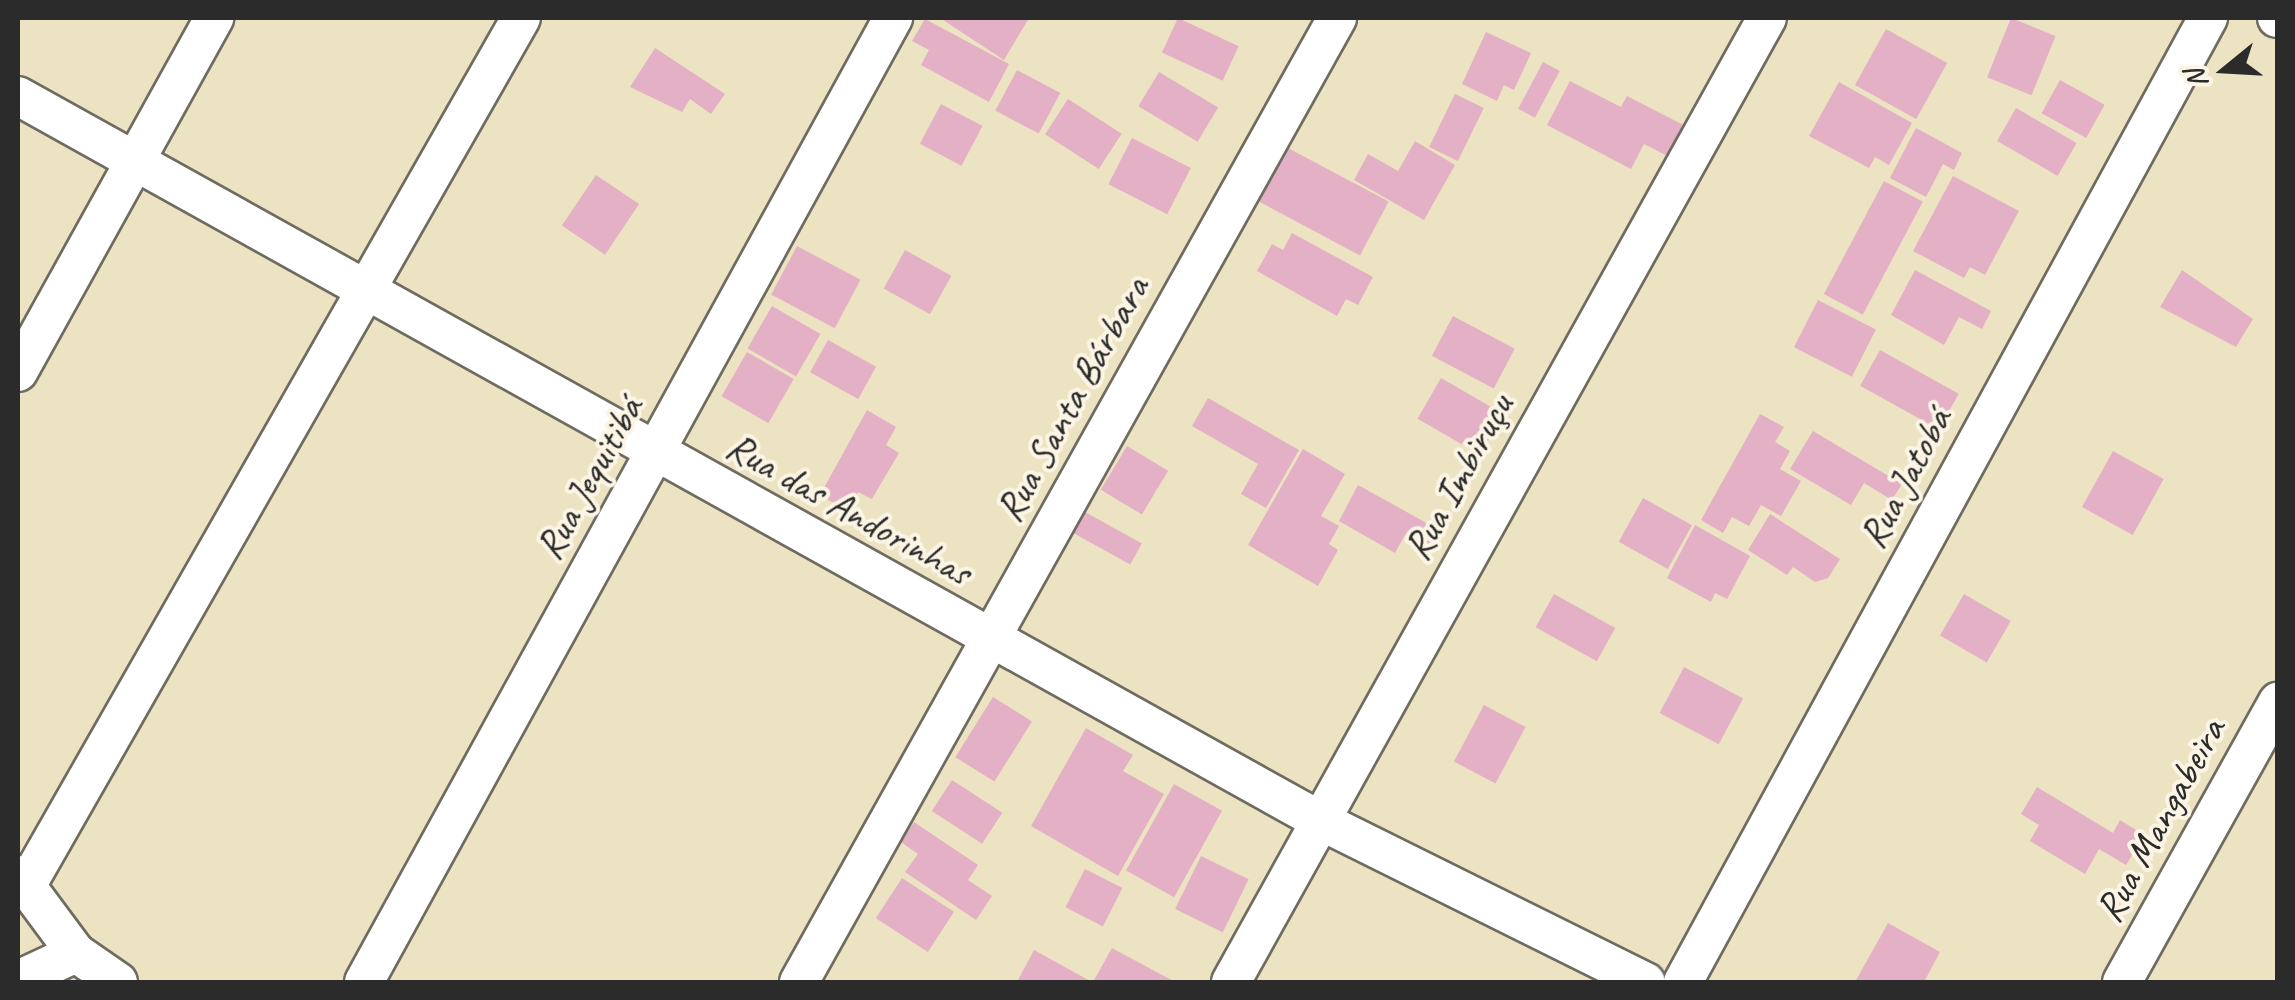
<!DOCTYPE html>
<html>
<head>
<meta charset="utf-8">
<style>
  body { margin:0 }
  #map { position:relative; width:2295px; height:1000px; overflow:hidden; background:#ece3c2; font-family:Caveat,sans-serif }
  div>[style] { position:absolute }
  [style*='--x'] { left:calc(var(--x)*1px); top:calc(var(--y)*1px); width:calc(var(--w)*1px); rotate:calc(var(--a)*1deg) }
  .building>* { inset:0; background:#e4b0c5; transform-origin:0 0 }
  .roads { filter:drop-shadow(2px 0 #6f6b60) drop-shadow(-2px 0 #6f6b60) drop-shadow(0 2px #6f6b60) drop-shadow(0 -2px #6f6b60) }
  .minor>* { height:38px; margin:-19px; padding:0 19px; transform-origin:19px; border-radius:19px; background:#fff }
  span { translate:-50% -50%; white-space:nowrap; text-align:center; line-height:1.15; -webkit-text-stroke:8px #fcf5e5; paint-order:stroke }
  .street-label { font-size:40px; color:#2b2b2b }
  .frame { position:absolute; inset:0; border:20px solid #2b2b2b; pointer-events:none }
  .north { position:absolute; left:2175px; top:20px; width:100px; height:100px; -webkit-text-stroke:8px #fcf5e5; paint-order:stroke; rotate:252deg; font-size:28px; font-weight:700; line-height:40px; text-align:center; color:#2b2b2b }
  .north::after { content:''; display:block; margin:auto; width:35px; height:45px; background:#2b2b2b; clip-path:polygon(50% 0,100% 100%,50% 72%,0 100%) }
</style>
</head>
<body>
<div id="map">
  <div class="building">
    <i style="clip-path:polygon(940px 18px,1029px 18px,1004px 60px)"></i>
    <i style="left:1178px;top:18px;width:67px;height:38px;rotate:25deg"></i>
    <i style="left:2011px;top:18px;width:48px;height:64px;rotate:22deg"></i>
    <i style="clip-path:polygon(925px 19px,1009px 64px,989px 102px,921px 65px,929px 50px,912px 41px)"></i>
    <i style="left:1886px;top:29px;width:70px;height:64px;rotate:29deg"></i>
    <i style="clip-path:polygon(1486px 32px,1531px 53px,1514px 90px,1504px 85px,1497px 101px,1462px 84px)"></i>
    <i style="clip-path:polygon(655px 48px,725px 94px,711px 114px,690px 99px,682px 112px,630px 87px)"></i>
    <i style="left:1543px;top:62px;width:19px;height:53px;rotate:28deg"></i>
    <i style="left:1017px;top:70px;width:49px;height:46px;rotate:28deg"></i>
    <i style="left:1159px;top:72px;width:69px;height:40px;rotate:31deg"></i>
    <i style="left:2060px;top:80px;width:51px;height:38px;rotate:29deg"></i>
    <i style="clip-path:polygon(1570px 81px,1621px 107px,1627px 96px,1695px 131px,1679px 162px,1644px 144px,1631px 169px,1547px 125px)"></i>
    <i style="clip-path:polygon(1839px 82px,1912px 123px,1889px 165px,1875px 157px,1869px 168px,1809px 136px)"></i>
    <i style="left:1455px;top:94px;width:32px;height:59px;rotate:26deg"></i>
    <i style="left:1068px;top:99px;width:64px;height:42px;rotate:33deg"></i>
    <i style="left:941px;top:104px;width:47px;height:45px;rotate:28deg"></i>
    <i style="left:2016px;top:108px;width:70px;height:38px;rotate:30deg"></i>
    <i style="clip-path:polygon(1916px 128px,1962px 153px,1954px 170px,1943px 164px,1926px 197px,1890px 178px)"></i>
    <i style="left:1132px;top:138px;width:66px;height:52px;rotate:27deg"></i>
    <i style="clip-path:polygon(1415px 141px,1455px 165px,1424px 220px,1354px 180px,1368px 154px,1398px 171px)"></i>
    <i style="left:1288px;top:148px;width:114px;height:61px;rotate:28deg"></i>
    <i style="left:596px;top:175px;width:52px;height:61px;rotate:34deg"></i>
    <i style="clip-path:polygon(1953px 176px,2019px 211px,1985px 275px,1970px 267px,1964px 278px,1913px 251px)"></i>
    <i style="left:1884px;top:181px;width:44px;height:128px;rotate:28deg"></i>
    <i style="clip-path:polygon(1292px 233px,1373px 277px,1358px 305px,1346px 299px,1337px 316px,1257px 271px,1272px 244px,1283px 250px)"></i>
    <i style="left:797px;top:246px;width:72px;height:55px;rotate:28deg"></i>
    <i style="left:905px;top:250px;width:53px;height:44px;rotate:29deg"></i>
    <i style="clip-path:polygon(1915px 270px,1991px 311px,1982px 329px,1959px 317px,1944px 345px,1891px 315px)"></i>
    <i style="clip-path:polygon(2182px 270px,2253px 319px,2236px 347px,2160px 307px)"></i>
    <i style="left:1818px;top:300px;width:65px;height:53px;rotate:27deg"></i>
    <i style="left:772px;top:306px;width:56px;height:49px;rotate:30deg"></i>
    <i style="left:1453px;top:316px;width:70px;height:45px;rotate:28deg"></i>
    <i style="left:828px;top:340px;width:55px;height:37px;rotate:29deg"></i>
    <i style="left:1880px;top:350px;width:90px;height:41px;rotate:29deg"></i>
    <i style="left:747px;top:352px;width:54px;height:51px;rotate:30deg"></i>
    <i style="left:1441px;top:378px;width:72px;height:47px;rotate:30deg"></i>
    <i style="clip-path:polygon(1208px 398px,1299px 450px,1266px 508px,1241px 494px,1258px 464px,1192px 426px)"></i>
    <i style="clip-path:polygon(867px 410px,896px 427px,886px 445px,899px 453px,872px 499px,858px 492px,847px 511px,820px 495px)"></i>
    <i style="clip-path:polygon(1760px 414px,1784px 427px,1775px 442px,1790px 451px,1780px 469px,1801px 481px,1781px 516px,1761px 505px,1749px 526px,1732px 517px,1723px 533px,1701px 520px)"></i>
    <i style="clip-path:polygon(1813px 431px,1902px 484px,1892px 500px,1864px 483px,1851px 505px,1790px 469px)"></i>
    <i style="left:1127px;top:446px;width:48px;height:51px;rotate:31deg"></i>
    <i style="clip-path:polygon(1303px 449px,1345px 474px,1321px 516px,1339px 526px,1329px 544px,1338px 550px,1318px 586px,1248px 545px)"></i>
    <i style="left:2113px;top:451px;width:58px;height:64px;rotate:29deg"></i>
    <i style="clip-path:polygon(1358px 485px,1441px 531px,1431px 549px,1405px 535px,1395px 553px,1339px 521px)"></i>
    <i style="left:1643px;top:498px;width:56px;height:50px;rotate:29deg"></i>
    <i style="left:1085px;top:512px;width:65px;height:24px;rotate:29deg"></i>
    <i style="clip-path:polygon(1770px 514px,1840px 559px,1828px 578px,1815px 582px,1793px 567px,1787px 575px,1748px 550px)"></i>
    <i style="clip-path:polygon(1695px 525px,1750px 556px,1727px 599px,1715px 593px,1711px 602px,1667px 578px)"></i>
    <i style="left:1554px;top:594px;width:70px;height:38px;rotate:29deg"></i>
    <i style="left:1964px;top:594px;width:54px;height:48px;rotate:30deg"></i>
    <i style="left:1684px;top:667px;width:67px;height:52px;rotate:28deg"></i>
    <i style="left:993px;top:697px;width:46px;height:71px;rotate:32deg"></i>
    <i style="left:1484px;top:705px;width:47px;height:64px;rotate:28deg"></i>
    <i style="clip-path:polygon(1086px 728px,1133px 755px,1123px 771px,1164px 794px,1118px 876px,1031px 826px)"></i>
    <i style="left:952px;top:780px;width:60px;height:37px;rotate:33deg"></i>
    <i style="left:1174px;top:784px;width:55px;height:99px;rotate:29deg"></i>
    <i style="clip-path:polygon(2037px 787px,2113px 833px,2120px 820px,2144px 835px,2126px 865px,2099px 849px,2085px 874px,2030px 841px,2039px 825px,2021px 814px)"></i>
    <i style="clip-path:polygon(914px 822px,978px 865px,968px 880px,992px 896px,976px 920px,905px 872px,918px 854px,901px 842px)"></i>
    <i style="left:1201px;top:856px;width:53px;height:59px;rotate:26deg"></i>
    <i style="left:1085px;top:869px;width:42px;height:43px;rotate:27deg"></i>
    <i style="left:902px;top:878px;width:62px;height:48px;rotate:33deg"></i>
    <i style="clip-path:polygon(1888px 923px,1940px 952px,1924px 982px,1855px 982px)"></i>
    <i style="clip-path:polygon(1112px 948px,1175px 982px,1093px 982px)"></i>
    <i style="clip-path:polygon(1034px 950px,1092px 982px,1017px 982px)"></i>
  </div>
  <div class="roads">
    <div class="minor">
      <i style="--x:2277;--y:18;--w:1;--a:0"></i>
      <i style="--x:18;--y:96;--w:1487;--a:29.1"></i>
      <i style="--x:1317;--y:819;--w:367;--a:26.4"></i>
      <i style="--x:18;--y:372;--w:405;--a:-61"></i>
      <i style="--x:18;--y:875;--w:97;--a:53.4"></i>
      <i style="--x:76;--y:953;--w:51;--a:34.6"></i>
      <i style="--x:25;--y:888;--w:1001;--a:-60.31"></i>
      <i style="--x:18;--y:980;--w:64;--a:-25"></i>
      <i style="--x:364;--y:982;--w:1100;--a:-61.24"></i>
      <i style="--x:799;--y:982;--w:1104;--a:-60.83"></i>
      <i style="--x:1231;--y:982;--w:1103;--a:-60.93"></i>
      <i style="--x:1683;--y:982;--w:1098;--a:-61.43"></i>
      <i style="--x:2122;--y:982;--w:321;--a:-60.9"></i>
    </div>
  </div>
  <div class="street-label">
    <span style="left:1072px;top:399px;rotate:-61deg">Rua Santa Bárbara</span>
    <span style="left:1458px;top:477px;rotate:-61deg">Rua Imbiruçu</span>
    <span style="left:589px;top:478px;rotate:-61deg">Rua Jequitibá</span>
    <span style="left:1905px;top:478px;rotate:-62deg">Rua Jatobá</span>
    <span style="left:849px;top:509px;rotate:29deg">Rua das Andorinhas</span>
    <span style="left:2160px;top:820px;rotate:-61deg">Rua Mangabeira</span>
  </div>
  <div class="frame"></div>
  <div class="north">N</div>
</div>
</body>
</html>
